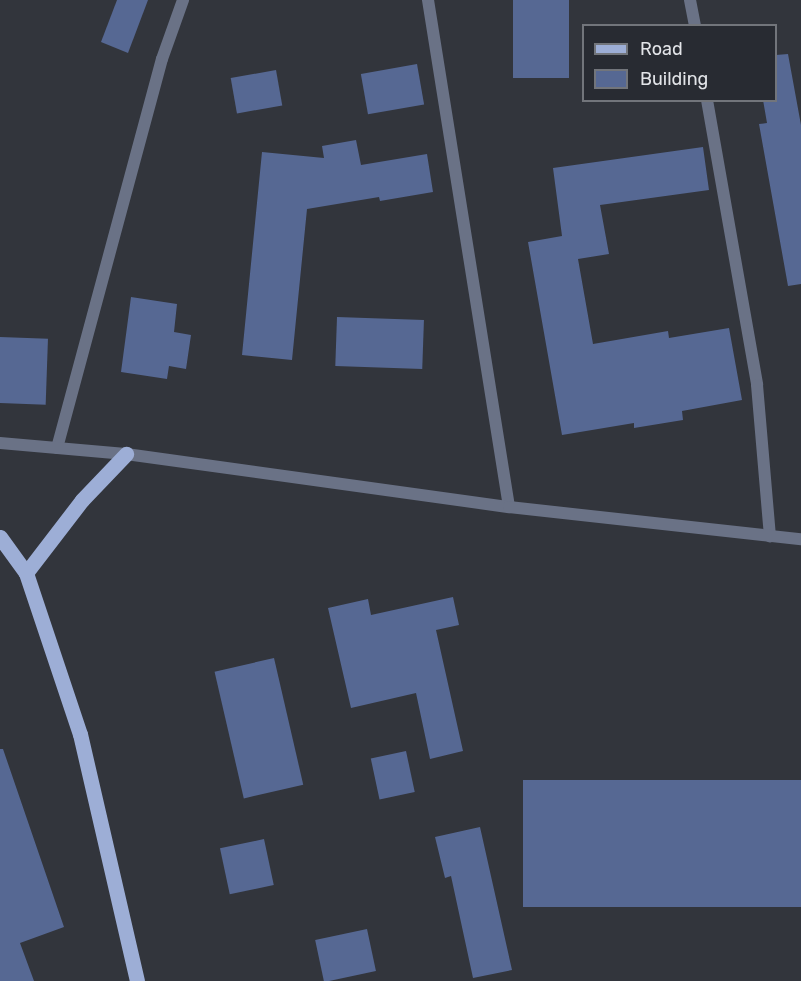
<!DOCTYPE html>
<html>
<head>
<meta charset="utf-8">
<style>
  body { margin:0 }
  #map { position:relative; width:801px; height:981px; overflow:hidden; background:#32353c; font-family:Rubik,sans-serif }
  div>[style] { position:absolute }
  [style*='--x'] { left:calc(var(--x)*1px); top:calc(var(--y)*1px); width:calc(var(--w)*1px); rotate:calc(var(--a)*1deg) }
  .building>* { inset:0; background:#566893; transform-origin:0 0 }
  .minor>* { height:12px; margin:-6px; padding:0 6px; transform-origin:6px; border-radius:6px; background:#6a7286 }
  .tertiary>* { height:12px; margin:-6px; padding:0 6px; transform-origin:6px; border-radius:6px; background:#6a7286 }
  .primary>* { height:15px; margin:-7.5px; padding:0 7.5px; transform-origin:7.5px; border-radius:7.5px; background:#9daed6 }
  span { translate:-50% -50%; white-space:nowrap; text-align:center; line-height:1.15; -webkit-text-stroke:5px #282b32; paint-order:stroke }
  .legend { position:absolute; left:582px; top:24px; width:195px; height:78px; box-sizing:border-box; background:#282b32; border:2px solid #72757b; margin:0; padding:8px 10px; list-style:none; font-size:18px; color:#e2e4e8 }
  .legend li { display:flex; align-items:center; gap:12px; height:30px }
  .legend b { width:30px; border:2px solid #72757b }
</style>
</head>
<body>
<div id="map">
  <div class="building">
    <i style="clip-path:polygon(117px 0,148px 0,128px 53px,101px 42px)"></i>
    <i style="left:513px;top:0;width:56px;height:78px"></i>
    <i style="clip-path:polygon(788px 54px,801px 125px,801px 284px,788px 286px,759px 124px,767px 123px,763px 100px,776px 100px,776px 55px)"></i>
    <i style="left:417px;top:64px;width:41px;height:57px;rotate:80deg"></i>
    <i style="left:276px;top:70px;width:36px;height:46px;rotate:80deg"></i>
    <i style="clip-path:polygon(356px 140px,361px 165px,427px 154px,433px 192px,380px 201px,379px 197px,307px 209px,292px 360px,242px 355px,262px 152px,324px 158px,322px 146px)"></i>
    <i style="clip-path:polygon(703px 147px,709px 190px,600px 205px,609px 254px,578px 259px,593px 344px,668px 331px,669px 338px,729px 328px,742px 400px,682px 411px,683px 420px,634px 428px,634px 423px,562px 435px,528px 242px,562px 236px,553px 168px)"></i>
    <i style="clip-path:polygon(131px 297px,177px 304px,174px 332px,191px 335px,186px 369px,169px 366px,167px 379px,121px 372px)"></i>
    <i style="left:337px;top:317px;width:87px;height:49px;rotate:2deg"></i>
    <i style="left:0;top:337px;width:48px;height:66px;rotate:2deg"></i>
    <i style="clip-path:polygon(453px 597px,459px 625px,436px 630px,463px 751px,430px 759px,416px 693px,351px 708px,328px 608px,368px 599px,371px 615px)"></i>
    <i style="left:274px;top:658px;width:130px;height:61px;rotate:77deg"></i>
    <i style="clip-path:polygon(0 749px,3px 749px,64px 927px,20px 943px,34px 981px,0 981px)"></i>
    <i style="left:406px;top:751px;width:42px;height:36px;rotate:78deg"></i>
    <i style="left:801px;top:780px;width:127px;height:278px;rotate:90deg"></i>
    <i style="clip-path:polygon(480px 827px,512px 970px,473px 978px,451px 876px,445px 878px,435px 837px)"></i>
    <i style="left:264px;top:839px;width:47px;height:45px;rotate:78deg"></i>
    <i style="left:367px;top:929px;width:43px;height:53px;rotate:78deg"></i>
  </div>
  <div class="minor">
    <i style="--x:428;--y:0;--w:513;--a:80.92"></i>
    <i style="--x:690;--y:0;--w:26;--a:79"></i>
    <i style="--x:707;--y:100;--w:289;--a:80"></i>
    <i style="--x:757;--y:385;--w:152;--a:85.1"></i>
    <i style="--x:57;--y:448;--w:403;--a:-74.9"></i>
    <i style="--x:162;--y:59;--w:63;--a:-70.4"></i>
  </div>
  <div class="tertiary">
    <i style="--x:0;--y:443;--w:126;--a:5"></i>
    <i style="--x:126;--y:454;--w:387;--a:7.9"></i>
    <i style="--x:509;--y:507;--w:294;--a:6.3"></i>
  </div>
  <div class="primary">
    <i style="--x:0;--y:537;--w:44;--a:54.2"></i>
    <i style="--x:26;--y:573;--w:170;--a:71.5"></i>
    <i style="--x:80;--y:734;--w:253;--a:77"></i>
    <i style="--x:26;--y:573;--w:92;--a:-52.5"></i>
    <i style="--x:82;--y:500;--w:64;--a:-46.3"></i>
  </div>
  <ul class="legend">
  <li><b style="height:8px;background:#9daed6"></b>Road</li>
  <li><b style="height:16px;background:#566893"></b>Building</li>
  </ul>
</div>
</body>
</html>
